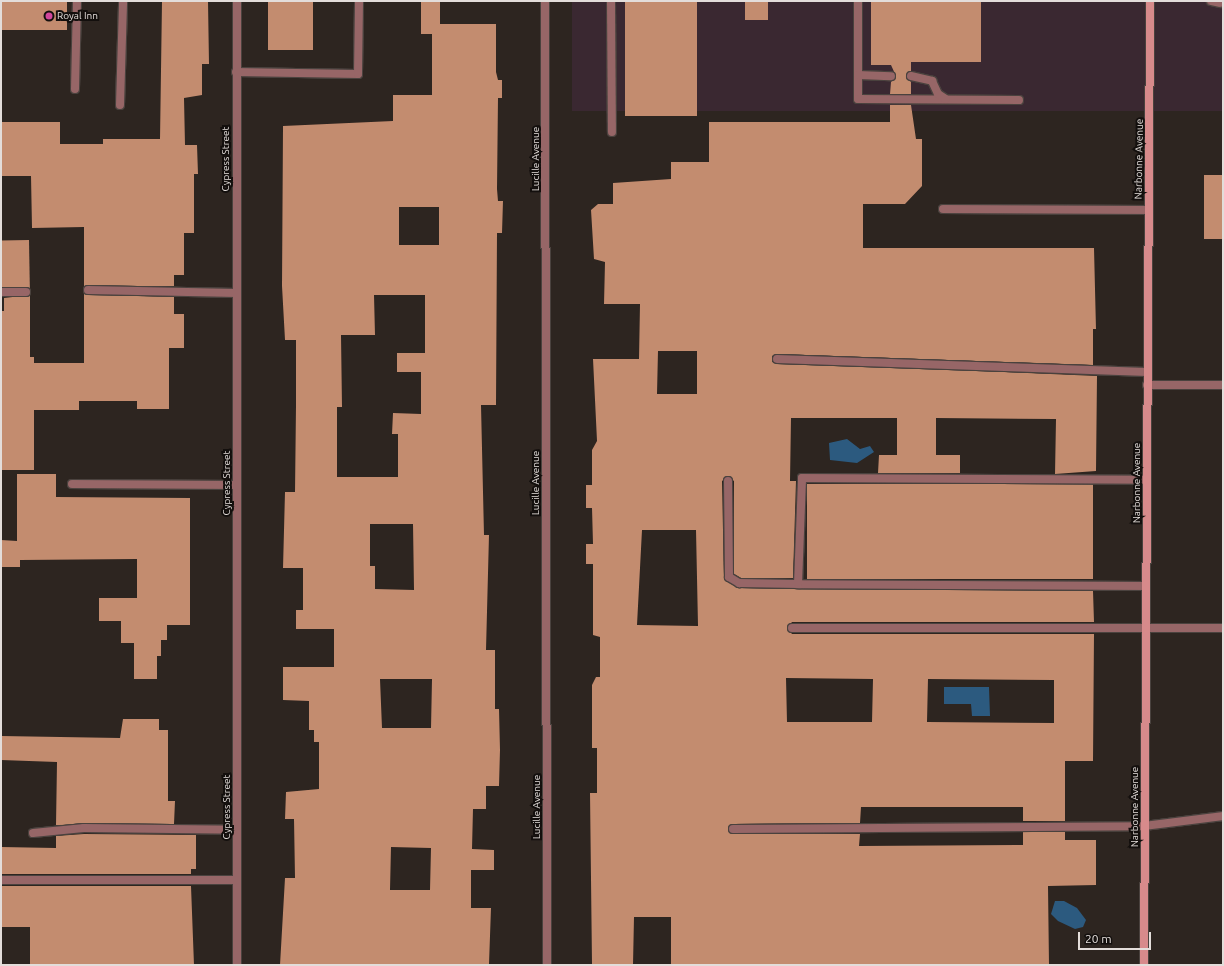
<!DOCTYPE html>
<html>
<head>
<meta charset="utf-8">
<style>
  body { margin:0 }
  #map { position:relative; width:1224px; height:966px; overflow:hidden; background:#2d2520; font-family:Ubuntu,sans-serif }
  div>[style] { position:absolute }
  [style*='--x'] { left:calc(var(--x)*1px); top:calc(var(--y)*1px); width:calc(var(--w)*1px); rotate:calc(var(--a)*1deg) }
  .commercial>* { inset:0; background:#3a2831; transform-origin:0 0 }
  .water>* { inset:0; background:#2c5a7f }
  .building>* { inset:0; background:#c38c6f; transform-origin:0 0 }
  .roads { filter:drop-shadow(1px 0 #4a423e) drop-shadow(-1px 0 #4a423e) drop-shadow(0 1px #4a423e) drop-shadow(0 -1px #4a423e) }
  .service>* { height:8px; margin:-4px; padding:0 4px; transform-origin:4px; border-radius:4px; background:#976667 }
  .minor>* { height:8px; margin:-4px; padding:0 4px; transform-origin:4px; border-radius:4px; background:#976667 }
  .secondary>* { height:8px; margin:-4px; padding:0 4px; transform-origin:4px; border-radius:4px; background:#d78a8b }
  .dots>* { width:11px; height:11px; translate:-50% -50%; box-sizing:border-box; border:2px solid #130f0d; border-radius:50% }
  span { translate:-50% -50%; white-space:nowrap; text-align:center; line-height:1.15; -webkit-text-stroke:4px #130f0d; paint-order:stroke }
  .poi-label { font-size:10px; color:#e3ddda }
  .left { translate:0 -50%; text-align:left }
  .street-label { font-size:10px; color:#e3ddda }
  .frame { position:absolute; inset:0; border:2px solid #e3ddda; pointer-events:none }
  .scale { position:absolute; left:1078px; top:932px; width:73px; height:18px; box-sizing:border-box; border:2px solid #e3ddda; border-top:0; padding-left:5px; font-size:12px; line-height:14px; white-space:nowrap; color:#e3ddda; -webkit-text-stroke:3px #130f0d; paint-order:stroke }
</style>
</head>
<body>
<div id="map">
  <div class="commercial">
    <i style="left:572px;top:1px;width:651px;height:110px"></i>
  </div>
  <div class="water">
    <i style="clip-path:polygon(847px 439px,860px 449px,870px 446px,874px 452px,857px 463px,830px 460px,829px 443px)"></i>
    <i style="clip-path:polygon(944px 687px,989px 687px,990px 716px,972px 716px,971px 704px,944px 704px)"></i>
    <i style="clip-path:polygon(1055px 901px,1064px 901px,1077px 908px,1086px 920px,1083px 927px,1075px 929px,1058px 921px,1051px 914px)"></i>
  </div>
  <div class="building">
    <i style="left:1px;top:1px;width:66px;height:29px"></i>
    <i style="clip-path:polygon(162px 1px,208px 1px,209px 64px,202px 64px,202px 95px,184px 98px,185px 145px,197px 145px,198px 174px,194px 174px,194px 233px,184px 233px,184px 275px,174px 275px,174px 286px,84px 286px,84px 227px,32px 228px,31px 176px,1px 176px,1px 122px,60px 122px,60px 144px,103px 144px,103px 139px,160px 139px)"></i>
    <i style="left:268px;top:1px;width:45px;height:49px"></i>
    <i style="clip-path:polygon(evenodd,421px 1px,440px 1px,440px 24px,496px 24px,496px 72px,498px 80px,502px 80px,502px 98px,498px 98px,497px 189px,498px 201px,503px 201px,502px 233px,497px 233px,496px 405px,481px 405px,484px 535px,489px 535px,486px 650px,495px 650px,495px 709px,499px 709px,500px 750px,499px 786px,486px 786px,486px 809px,473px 809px,472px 849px,494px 850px,494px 870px,471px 870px,471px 908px,491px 908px,489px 964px,280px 965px,285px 878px,295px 878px,294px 819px,285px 819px,286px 792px,319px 789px,319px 742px,314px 742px,314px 730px,309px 730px,309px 701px,283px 700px,283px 667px,334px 667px,334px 629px,296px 629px,296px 610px,303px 610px,303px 568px,283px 568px,285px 492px,295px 492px,296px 405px,296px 340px,285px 340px,282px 286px,283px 126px,393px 121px,393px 95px,432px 95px,432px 34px,421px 34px,421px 1px,399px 207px,439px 207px,439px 245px,399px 245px,399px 207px,421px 1px,374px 295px,425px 295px,425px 353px,397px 353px,397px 372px,421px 372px,421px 414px,393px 413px,392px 434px,398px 434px,398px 477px,337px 477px,337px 407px,342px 407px,341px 335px,375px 335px,374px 295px,421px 1px,370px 524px,413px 524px,414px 590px,375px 589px,375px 566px,370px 566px,370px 524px,421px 1px,380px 679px,432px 679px,431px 728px,382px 728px,380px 679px,421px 1px,391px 847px,431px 848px,430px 890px,390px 890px,391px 847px)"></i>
    <i style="left:625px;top:1px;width:72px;height:115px"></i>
    <i style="left:745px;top:1px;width:23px;height:19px"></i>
    <i style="clip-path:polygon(871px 1px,981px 1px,981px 62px,911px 62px,911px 71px,906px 75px,911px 82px,911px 94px,890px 94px,891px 82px,896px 76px,891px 65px,871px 65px)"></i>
    <i style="clip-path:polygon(evenodd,890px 105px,911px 105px,916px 139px,922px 139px,922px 186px,905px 204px,863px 204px,863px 248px,1094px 248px,1096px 329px,1093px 329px,1093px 365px,777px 354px,772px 356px,772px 362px,1097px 376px,1096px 471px,1055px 474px,1056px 419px,936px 418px,936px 455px,960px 455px,960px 473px,878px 473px,879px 455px,897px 455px,897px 418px,791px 418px,790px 481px,796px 481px,793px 578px,741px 578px,734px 574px,734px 481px,728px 476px,722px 481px,724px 579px,739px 588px,1093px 591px,1094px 622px,792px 622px,787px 628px,792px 634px,1094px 634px,1093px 761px,1065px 761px,1065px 821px,1023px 821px,1023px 807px,861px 807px,860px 823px,733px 824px,728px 829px,733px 834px,860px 834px,859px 846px,1023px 845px,1023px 832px,1065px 832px,1065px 840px,1096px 840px,1096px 885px,1048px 886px,1049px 965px,671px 965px,671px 917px,634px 917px,633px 965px,592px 965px,590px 793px,597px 793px,597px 748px,592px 748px,592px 685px,596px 677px,600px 677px,600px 637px,593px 635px,593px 564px,586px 564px,586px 544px,593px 544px,592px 508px,586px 508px,586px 485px,592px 485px,592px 450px,597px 441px,593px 359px,639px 359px,640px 304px,604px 304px,605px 262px,594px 259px,591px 210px,598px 204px,613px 204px,613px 183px,671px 179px,671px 162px,709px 162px,709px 122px,890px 122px,890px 105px,658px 351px,697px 351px,697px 394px,657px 394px,658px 351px,890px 105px,642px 530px,696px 530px,698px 626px,637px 625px,642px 530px,890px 105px,786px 678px,873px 679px,872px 722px,787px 722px,786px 678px,890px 105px,928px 679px,1054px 680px,1054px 723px,927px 722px,928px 679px)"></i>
    <i style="left:1204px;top:175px;width:19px;height:64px"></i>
    <i style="left:29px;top:240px;width:48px;height:28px;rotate:89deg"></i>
    <i style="clip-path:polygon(84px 294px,174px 297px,174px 314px,184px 314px,184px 348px,169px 348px,169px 409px,137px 409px,137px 401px,79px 401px,79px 410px,34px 410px,34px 470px,1px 470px,1px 311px,4px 311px,4px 298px,30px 295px,30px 357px,34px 357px,34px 363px,84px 363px)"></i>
    <i style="clip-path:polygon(17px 474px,56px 474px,56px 497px,190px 498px,190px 625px,167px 625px,167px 640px,161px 640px,161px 656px,157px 656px,157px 679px,134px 679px,134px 643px,121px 643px,121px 621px,99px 621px,99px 598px,137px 598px,137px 559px,20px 560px,20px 567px,1px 567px,1px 540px,17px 541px)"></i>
    <i style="left:807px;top:484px;width:286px;height:95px"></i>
    <i style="clip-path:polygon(123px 719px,159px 719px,159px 730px,168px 730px,168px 801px,175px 801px,174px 824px,56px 825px,57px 762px,1px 760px,1px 736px,120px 738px)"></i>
    <i style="clip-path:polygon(84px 834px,196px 835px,196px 869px,191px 869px,191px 874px,1px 874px,1px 847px,56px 848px,56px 836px)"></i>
    <i style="clip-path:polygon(1px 886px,191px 886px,194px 965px,30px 965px,30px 927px,1px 927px)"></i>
  </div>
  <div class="roads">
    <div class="service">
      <i style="--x:611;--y:1;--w:131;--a:89.6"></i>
      <i style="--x:858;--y:1;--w:98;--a:90"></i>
      <i style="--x:858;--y:99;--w:161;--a:0.4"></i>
      <i style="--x:1211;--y:1;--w:9;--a:13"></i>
      <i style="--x:236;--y:72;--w:122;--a:0.9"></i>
      <i style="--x:358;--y:74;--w:73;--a:-89.2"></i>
      <i style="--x:858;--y:75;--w:33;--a:2"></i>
      <i style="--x:911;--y:76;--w:22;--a:13"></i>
      <i style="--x:932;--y:81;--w:14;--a:65"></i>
      <i style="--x:938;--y:94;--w:9;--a:32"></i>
      <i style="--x:75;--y:89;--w:88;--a:-88.7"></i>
      <i style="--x:120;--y:105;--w:104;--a:-88.3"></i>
      <i style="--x:943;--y:209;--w:206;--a:0.3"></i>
      <i style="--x:88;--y:290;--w:149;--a:1.2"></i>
      <i style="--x:1;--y:292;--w:25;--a:0"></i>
      <i style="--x:777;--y:359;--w:370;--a:2"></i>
      <i style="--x:1147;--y:385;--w:76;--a:0"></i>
      <i style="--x:728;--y:481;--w:96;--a:89.4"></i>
      <i style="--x:729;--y:577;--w:12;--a:31"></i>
      <i style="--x:739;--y:583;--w:59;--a:1"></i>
      <i style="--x:72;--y:484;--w:164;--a:0.3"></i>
      <i style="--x:1146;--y:586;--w:348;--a:-179.7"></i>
      <i style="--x:798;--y:584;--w:106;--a:-87.8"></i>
      <i style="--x:802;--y:478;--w:345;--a:0.3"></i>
      <i style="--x:792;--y:628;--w:431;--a:0"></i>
      <i style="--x:733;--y:829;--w:411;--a:-0.4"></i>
      <i style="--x:1144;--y:826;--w:80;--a:-7.2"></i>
      <i style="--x:33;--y:833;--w:51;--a:-5.6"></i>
      <i style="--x:84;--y:828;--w:153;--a:0.7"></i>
      <i style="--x:1;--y:880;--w:236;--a:0"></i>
    </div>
    <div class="minor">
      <i style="--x:237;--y:1;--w:964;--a:90"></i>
      <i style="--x:545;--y:1;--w:964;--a:89.88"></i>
    </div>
    <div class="secondary">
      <i style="--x:1144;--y:965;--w:964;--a:-89.64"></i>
    </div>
  </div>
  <div class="dots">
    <i style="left:49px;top:16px;background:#d1479c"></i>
  </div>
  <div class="poi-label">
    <span class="left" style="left:57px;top:16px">Royal Inn</span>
  </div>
  <div class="street-label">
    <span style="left:226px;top:159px;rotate:-90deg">Cypress Street</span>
    <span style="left:536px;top:159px;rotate:-90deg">Lucille Avenue</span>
    <span style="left:1139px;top:159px;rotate:-89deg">Narbonne Avenue</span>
    <span style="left:227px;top:483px;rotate:-90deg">Cypress Street</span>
    <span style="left:536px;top:483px;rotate:-90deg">Lucille Avenue</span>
    <span style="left:1137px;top:483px;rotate:-90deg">Narbonne Avenue</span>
    <span style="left:227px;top:807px;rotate:-90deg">Cypress Street</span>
    <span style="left:537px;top:807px;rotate:-90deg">Lucille Avenue</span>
    <span style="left:1135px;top:807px;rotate:-90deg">Narbonne Avenue</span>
  </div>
  <div class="frame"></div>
  <div class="scale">20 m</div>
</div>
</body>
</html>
